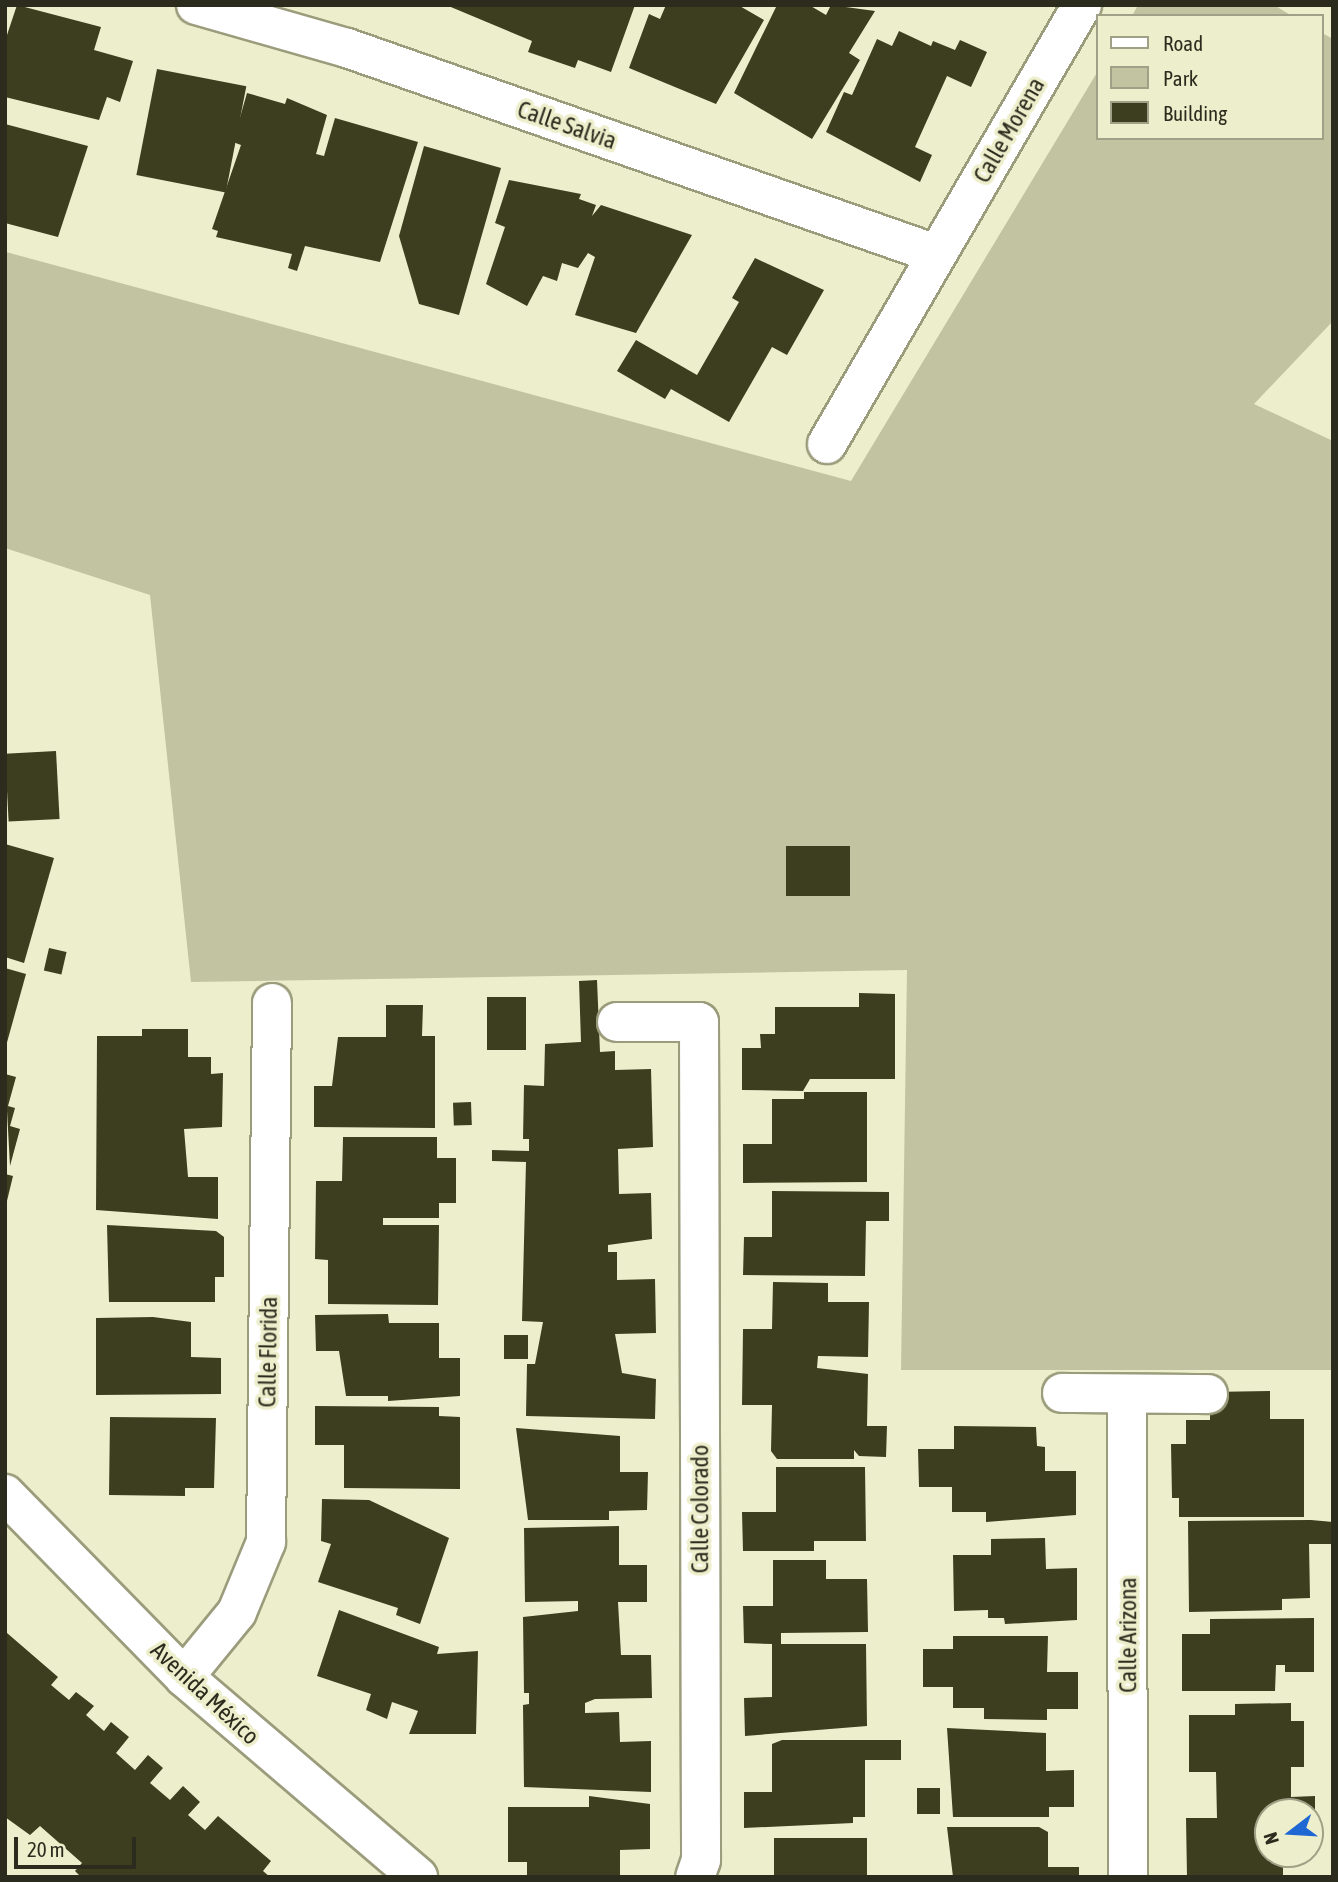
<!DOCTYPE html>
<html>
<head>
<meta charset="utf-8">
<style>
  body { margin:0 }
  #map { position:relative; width:1338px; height:1882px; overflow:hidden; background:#edeecb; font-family:"Asap Condensed",sans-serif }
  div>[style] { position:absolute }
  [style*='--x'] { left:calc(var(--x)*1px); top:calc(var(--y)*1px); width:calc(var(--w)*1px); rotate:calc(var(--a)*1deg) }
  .green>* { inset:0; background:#c2c3a0 }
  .building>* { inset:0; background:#3d3d20; transform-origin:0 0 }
  .roads { filter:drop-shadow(2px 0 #9b9c7c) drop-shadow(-2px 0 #9b9c7c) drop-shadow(0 2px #9b9c7c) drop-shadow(0 -2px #9b9c7c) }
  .street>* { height:38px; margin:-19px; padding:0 19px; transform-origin:19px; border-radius:19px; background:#fff }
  span { translate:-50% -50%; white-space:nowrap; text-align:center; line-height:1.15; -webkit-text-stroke:7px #edeecb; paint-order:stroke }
  .street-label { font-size:24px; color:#2b2c1e }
  .frame { position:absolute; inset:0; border:7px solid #2b2c1e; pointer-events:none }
  .legend { position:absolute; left:1096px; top:14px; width:228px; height:126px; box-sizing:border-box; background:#edeecb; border:2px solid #9fa086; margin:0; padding:9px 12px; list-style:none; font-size:21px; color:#2b2c1e }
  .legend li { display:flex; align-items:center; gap:14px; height:35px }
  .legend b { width:35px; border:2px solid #9fa086 }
  .north { position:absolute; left:1254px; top:1798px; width:70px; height:70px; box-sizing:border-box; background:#edeecb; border:2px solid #9fa086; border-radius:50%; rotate:253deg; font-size:19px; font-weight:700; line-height:28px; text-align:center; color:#2b2c1e }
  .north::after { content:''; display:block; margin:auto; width:24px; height:32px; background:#1f67d3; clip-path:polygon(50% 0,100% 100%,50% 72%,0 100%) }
  .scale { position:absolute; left:14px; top:1837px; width:122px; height:32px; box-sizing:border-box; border:4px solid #2b2c1e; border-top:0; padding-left:9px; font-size:21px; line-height:24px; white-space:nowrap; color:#2b2c1e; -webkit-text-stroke:5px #edeecb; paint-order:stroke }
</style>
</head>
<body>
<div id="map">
  <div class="green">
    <i style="clip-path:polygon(1138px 5px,1274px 5px,1292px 16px,1132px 16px)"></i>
    <i style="clip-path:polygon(1322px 33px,1333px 39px,1333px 321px,1254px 404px,1333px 441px,1333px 1370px,901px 1370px,907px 970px,191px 982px,150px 595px,5px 548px,6px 252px,851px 481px,1098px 71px,1098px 138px,1322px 138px)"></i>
  </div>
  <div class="building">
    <i style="clip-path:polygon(17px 5px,101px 27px,94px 50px,133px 61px,120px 102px,107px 97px,99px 120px,5px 97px,5px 41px)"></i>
    <i style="clip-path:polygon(446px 5px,635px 5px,611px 72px,578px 60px,575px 68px,528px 52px,532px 41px)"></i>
    <i style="clip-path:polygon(666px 5px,738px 5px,764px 20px,716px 104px,629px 68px,649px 14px,660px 19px)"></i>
    <i style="clip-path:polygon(777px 5px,809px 5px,826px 15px,831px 5px,875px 11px,849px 53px,860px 60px,812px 139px,734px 93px)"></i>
    <i style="clip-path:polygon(899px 31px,931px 46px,933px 41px,955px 50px,960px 40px,987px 52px,971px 87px,947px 76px,915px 147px,932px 155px,920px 182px,826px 132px,844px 92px,852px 95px,877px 39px,892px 46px)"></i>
    <i style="left:157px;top:69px;width:91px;height:108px;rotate:11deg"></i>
    <i style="clip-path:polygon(247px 93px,285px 104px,287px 98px,327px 115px,316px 154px,324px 156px,335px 118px,418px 142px,380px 262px,305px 246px,297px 271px,288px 268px,292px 254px,216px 237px,218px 231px,212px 229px,241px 145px,233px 142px)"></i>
    <i style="clip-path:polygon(5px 124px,88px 146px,58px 237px,5px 223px)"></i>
    <i style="clip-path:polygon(424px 146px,501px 168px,459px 315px,419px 304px,399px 236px)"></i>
    <i style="clip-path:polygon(509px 180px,581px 194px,579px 199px,596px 205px,592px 216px,601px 205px,692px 235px,636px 333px,575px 315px,595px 257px,588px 253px,578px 268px,562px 263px,557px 281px,543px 276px,527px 306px,486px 284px,505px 227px,495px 223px)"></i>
    <i style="clip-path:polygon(755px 258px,824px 290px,787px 355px,772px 347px,729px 422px,671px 389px,665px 399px,617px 371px,636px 340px,697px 375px,739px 302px,732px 298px)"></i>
    <i style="left:56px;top:751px;width:68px;height:51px;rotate:87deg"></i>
    <i style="clip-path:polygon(5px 844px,54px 858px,24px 963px,5px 957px)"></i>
    <i style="left:850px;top:846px;width:50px;height:64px;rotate:90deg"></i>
    <i style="left:49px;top:948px;width:18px;height:23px;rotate:13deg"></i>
    <i style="clip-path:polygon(5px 968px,26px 974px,6px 1046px,5px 1046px)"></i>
    <i style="clip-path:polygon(597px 980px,600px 1052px,615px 1051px,615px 1070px,651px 1069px,653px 1147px,618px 1149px,619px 1194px,651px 1193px,652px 1239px,608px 1245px,608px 1252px,617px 1252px,617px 1280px,655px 1279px,656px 1333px,615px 1334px,622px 1373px,656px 1379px,655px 1419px,526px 1416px,527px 1364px,535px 1364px,543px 1322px,522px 1321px,526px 1162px,492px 1161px,492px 1150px,529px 1151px,529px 1139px,523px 1139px,524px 1085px,544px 1086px,545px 1044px,581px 1042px,579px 981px)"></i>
    <i style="clip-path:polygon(859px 993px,895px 994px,895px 1079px,810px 1079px,803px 1091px,742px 1090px,742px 1048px,761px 1048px,760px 1034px,775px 1034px,775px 1007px,859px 1007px)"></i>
    <i style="left:487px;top:997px;width:39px;height:53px"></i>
    <i style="clip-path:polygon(386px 1005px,423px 1005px,422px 1036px,435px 1036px,435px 1128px,314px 1127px,314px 1086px,332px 1086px,338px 1037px,386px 1037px)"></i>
    <i style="clip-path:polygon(142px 1029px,188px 1029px,188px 1057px,211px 1057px,211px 1074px,223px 1073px,222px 1127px,184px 1129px,188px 1177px,218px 1177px,218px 1219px,96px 1210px,97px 1036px,142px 1036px)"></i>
    <i style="clip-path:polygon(5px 1074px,16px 1077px,8px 1106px,15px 1108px,10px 1126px,20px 1129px,10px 1166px)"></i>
    <i style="clip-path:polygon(804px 1092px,867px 1092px,867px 1182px,743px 1183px,743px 1144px,772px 1144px,772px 1099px,804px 1099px)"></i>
    <i style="left:471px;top:1102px;width:23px;height:18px;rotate:88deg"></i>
    <i style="clip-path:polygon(343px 1137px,437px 1137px,437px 1158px,456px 1158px,456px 1203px,439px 1203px,439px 1218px,383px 1218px,383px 1225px,439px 1225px,438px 1305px,328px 1304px,328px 1260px,315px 1259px,316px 1181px,342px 1181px)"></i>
    <i style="clip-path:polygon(5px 1174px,13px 1176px,6px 1205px,5px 1205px)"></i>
    <i style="clip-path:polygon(772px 1191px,889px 1192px,889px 1221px,866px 1221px,865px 1276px,743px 1275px,744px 1237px,772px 1237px)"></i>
    <i style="clip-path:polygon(107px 1225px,216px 1231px,224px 1237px,224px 1277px,215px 1277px,215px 1302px,109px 1302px)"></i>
    <i style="clip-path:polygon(773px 1282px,828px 1283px,828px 1302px,869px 1302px,868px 1357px,818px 1356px,817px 1368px,868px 1374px,867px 1426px,887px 1426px,886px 1457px,859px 1456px,854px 1450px,854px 1459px,777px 1459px,771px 1451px,772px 1405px,742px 1405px,743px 1329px,772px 1329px)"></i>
    <i style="clip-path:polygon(388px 1314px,389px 1323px,439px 1323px,439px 1358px,460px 1358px,460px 1396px,388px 1401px,388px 1396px,346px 1396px,339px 1351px,316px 1351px,315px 1315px)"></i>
    <i style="clip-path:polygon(153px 1317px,191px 1322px,191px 1357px,221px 1358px,221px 1394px,96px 1395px,96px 1318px)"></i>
    <i style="left:504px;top:1335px;width:24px;height:24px"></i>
    <i style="clip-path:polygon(1270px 1391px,1270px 1419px,1304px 1419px,1304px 1517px,1179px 1517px,1179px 1498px,1172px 1498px,1171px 1444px,1186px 1444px,1186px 1420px,1210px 1420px,1210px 1392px)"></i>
    <i style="clip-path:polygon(315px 1406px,439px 1407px,439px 1416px,460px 1417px,460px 1489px,344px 1488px,344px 1445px,315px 1445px)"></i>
    <i style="clip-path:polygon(110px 1417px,216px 1418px,214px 1488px,185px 1488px,185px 1496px,109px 1495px)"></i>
    <i style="clip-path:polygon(954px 1426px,1036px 1427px,1037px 1446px,1045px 1447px,1045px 1471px,1076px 1471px,1076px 1515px,986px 1522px,986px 1512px,952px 1512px,952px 1487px,919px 1487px,918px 1449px,954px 1449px)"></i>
    <i style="clip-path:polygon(516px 1428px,620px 1436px,620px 1472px,648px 1472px,647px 1510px,609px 1511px,609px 1520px,528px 1520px)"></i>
    <i style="clip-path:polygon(776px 1467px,865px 1467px,866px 1541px,814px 1541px,814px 1551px,743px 1551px,742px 1512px,776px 1512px)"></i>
    <i style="clip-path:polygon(322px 1499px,369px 1500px,449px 1538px,420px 1624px,396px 1615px,398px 1608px,318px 1582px,331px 1544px,321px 1541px)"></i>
    <i style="clip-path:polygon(1311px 1520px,1333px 1522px,1333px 1544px,1309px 1544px,1310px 1598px,1282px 1599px,1282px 1610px,1189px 1612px,1188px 1521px)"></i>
    <i style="clip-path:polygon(619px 1526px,619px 1565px,647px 1565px,647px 1602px,618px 1602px,621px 1655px,651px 1655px,652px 1698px,595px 1699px,585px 1703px,585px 1713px,619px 1712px,620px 1742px,651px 1741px,651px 1792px,524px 1787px,523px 1705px,529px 1704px,529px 1693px,524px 1693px,523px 1617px,578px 1611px,578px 1601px,525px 1602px,524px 1528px)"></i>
    <i style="clip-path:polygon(1045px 1538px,1046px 1569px,1077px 1568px,1077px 1620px,1005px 1624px,1004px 1618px,988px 1618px,988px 1610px,954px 1611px,953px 1555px,991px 1555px,991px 1539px)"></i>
    <i style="clip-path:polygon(773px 1560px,826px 1560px,826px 1579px,867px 1579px,868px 1632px,781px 1633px,781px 1644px,866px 1644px,867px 1726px,745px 1736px,744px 1698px,772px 1697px,772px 1644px,744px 1643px,743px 1606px,773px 1606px)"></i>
    <i style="clip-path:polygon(339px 1610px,439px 1647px,437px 1654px,478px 1651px,476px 1734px,409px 1734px,418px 1711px,392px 1702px,387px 1719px,366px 1710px,371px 1694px,317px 1676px)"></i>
    <i style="clip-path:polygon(1314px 1618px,1314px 1672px,1285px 1672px,1285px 1665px,1276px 1665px,1275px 1691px,1182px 1691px,1182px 1634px,1210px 1634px,1210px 1619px)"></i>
    <i style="clip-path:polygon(7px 1633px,58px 1677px,51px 1685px,69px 1700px,76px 1692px,94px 1706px,86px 1715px,104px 1731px,111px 1722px,129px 1737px,116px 1753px,135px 1770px,148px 1755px,163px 1768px,150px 1783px,170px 1800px,183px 1786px,200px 1802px,188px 1815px,205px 1830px,218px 1816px,271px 1861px,263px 1871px,270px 1877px,81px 1877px,75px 1871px,82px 1863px,40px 1826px,30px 1835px,5px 1817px)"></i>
    <i style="clip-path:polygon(953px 1636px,1048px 1636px,1047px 1672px,1078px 1672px,1078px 1709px,1047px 1709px,1047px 1720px,984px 1719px,984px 1708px,953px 1708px,953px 1687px,923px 1687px,923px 1649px,953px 1649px)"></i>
    <i style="clip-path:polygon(1291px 1703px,1291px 1721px,1304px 1721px,1304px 1767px,1291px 1767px,1291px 1797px,1315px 1796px,1315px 1823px,1310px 1812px,1268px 1812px,1268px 1854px,1283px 1854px,1283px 1876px,1187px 1877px,1186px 1818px,1217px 1818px,1216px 1772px,1189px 1772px,1189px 1715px,1235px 1715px,1235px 1704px)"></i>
    <i style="clip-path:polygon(947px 1728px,1046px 1733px,1046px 1771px,1074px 1770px,1074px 1807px,1049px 1807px,1049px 1817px,953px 1817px)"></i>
    <i style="clip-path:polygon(782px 1740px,901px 1740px,901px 1760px,865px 1760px,865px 1817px,853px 1817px,853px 1823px,744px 1828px,744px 1792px,772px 1792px,772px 1744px)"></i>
    <i style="left:940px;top:1788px;width:26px;height:23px;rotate:90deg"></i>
    <i style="clip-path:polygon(589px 1796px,650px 1804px,650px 1849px,620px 1850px,620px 1877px,527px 1877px,527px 1862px,508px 1862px,508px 1807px,589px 1807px)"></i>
    <i style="clip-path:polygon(947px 1827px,1039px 1827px,1048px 1832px,1048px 1867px,1079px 1867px,1079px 1877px,953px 1877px)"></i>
    <i style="left:774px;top:1838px;width:93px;height:39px"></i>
  </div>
  <div class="roads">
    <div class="street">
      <i style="--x:196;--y:5;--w:157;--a:15.9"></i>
      <i style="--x:347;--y:48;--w:624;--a:19.28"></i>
      <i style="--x:827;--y:444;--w:508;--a:-59.85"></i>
      <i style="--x:617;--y:1022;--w:82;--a:0"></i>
      <i style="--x:699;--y:1022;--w:838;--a:89.86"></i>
      <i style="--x:701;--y:1860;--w:18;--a:109"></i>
      <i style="--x:1062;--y:1393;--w:146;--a:0.4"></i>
      <i style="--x:1127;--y:1394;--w:483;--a:89.9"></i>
      <i style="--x:5;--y:1494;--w:256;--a:45.6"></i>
      <i style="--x:184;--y:1677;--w:308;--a:40.5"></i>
      <i style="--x:184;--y:1677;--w:84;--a:-50.8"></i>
      <i style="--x:237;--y:1612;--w:76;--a:-67.5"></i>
      <i style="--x:266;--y:1542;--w:539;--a:-89.36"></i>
    </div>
  </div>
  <div class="street-label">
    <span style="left:567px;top:125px;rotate:19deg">Calle Salvia</span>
    <span style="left:1009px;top:130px;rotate:-60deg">Calle Morena</span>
    <span style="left:268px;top:1352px;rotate:-89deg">Calle Florida</span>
    <span style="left:700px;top:1509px;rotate:-90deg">Calle Colorado</span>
    <span style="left:1128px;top:1635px;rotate:-90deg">Calle Arizona</span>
    <span style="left:205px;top:1693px;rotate:43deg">Avenida México</span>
  </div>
  <div class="frame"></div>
  <ul class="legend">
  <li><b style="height:9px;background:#fff"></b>Road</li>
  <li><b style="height:19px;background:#c2c3a0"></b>Park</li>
  <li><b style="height:19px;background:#3d3d20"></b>Building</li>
  </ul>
  <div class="north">N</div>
  <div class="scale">20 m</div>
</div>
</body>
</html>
